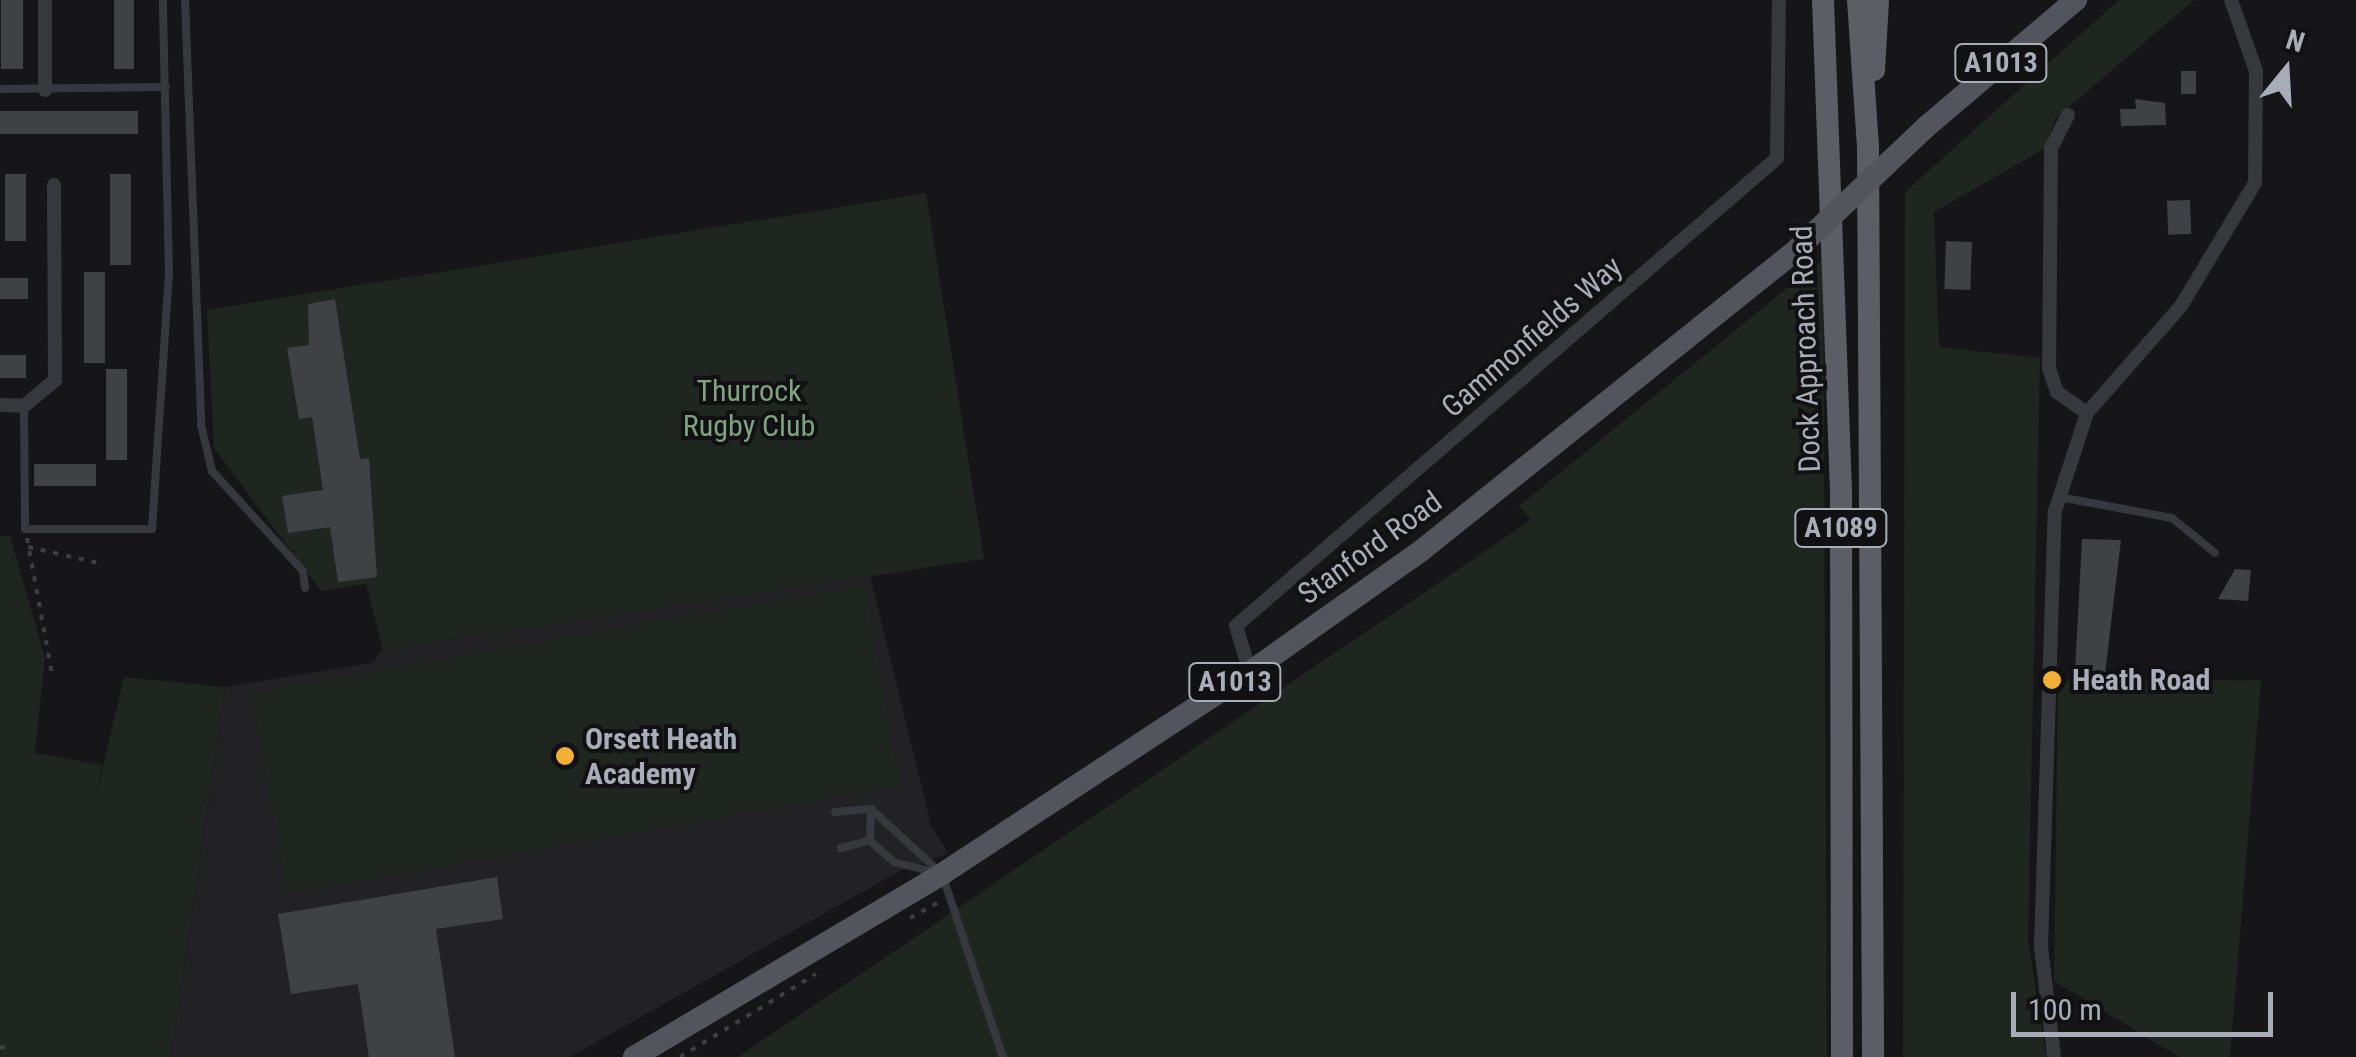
<!DOCTYPE html>
<html>
<head>
<meta charset="utf-8">
<style>
  body { margin:0 }
  #map { position:relative; width:2356px; height:1057px; overflow:hidden; background:#161618; font-family:"Roboto Condensed",sans-serif }
  div>[style] { position:absolute }
  [style*='--x'] { left:calc(var(--x)*1px); top:calc(var(--y)*1px); width:calc(var(--w)*1px); rotate:calc(var(--a)*1deg) }
  .built>* { inset:0; background:#222225 }
  .green>* { inset:0; background:#1e261f; transform-origin:0 0 }
  .building>* { inset:0; background:#404145; transform-origin:0 0 }
  .path>* { height:4px; margin-top:-2px; transform-origin:0; background:repeating-linear-gradient(90deg,#3d3f44 0 5px,transparent 0 13px) }
  .service>* { height:8px; margin:-4px; padding:0 4px; transform-origin:4px; border-radius:4px; background:#37383d }
  .minor>* { height:14px; margin:-7px; padding:0 7px; transform-origin:7px; border-radius:7px; background:#37383d }
  .primary>* { height:22px; margin:-11px; padding:0 11px; transform-origin:11px; border-radius:11px; background:#53555c }
  .trunk>* { height:22px; margin:-11px; padding:0 11px; transform-origin:11px; border-radius:11px; background:#5b5e65 }
  .primary-bridge>* { height:22px; margin:-11px; padding:0 11px; transform-origin:11px; border-radius:11px; background:#53555c }
  .dots>* { width:28px; height:28px; translate:-50% -50%; box-sizing:border-box; border:5px solid #111113; border-radius:50% }
  span { translate:-50% -50%; white-space:nowrap; text-align:center; line-height:1.15; -webkit-text-stroke:8px #111113; paint-order:stroke }
  .shield-label span { padding:2px 8px; background:#111113; border:2px solid; border-radius:8px; -webkit-text-stroke-width:0 }
  .shield-label { font-size:28px; color:#a8adb8; font-weight:700 }
  .street-label { font-size:30px; color:#a8adb8 }
  .park-label { font-size:30px; color:#7fa381 }
  .poi-label { font-size:30px; color:#a8adb8; font-weight:700 }
  .left { translate:0 -50%; text-align:left }
  .north { position:absolute; left:2236px; top:20px; width:100px; height:100px; -webkit-text-stroke:8px #111113; paint-order:stroke; rotate:18deg; font-size:28px; font-weight:700; line-height:40px; text-align:center; color:#a8adb8 }
  .north::after { content:''; display:block; margin:auto; width:35px; height:45px; background:#a8adb8; clip-path:polygon(50% 0,100% 100%,50% 72%,0 100%) }
  .scale { position:absolute; left:2011px; top:992px; width:262px; height:45px; box-sizing:border-box; border:5px solid #a8adb8; border-top:0; padding-left:12px; font-size:30px; line-height:35px; white-space:nowrap; color:#a8adb8; -webkit-text-stroke:8px #111113; paint-order:stroke }
</style>
</head>
<body>
<div id="map">
  <div class="built">
    <i style="clip-path:polygon(870px 575px,931px 825px,948px 853px,896px 873px,570px 1057px,171px 1057px,225px 687px,372px 663px,383px 650px)"></i>
  </div>
  <div class="green">
    <i style="clip-path:polygon(2119px 0,2194px 0,2056px 118px,2044px 149px,1934px 212px,1939px 347px,2040px 358px,2028px 939px,2046px 1057px,1903px 1057px,1905px 192px)"></i>
    <i style="clip-path:polygon(926px 193px,984px 559px,383px 650px,366px 584px,321px 591px,214px 448px,207px 310px)"></i>
    <i style="clip-path:polygon(1823px 259px,1827px 1057px,738px 1057px,1531px 520px,1519px 506px)"></i>
    <i style="clip-path:polygon(0 536px,10px 536px,45px 657px,35px 753px,102px 765px,93px 809px,124px 677px,225px 687px,171px 1057px,0 1057px)"></i>
    <i style="left:865px;top:585px;width:204px;height:623px;rotate:80deg"></i>
    <i style="clip-path:polygon(2261px 680px,2230px 1057px,2179px 1057px,2054px 981px,2058px 681px)"></i>
  </div>
  <div class="building">
    <i style="left:1px;top:0;width:22px;height:69px"></i>
    <i style="left:114px;top:0;width:20px;height:69px"></i>
    <i style="left:2181px;top:71px;width:15px;height:23px"></i>
    <i style="clip-path:polygon(2135px 99px,2165px 103px,2166px 125px,2121px 126px,2120px 109px,2136px 109px)"></i>
    <i style="left:138px;top:111px;width:23px;height:138px;rotate:90deg"></i>
    <i style="left:5px;top:174px;width:21px;height:67px"></i>
    <i style="left:110px;top:174px;width:21px;height:91px"></i>
    <i style="left:2190px;top:200px;width:34px;height:23px;rotate:88deg"></i>
    <i style="left:1946px;top:241px;width:26px;height:48px;rotate:2deg"></i>
    <i style="left:84px;top:272px;width:21px;height:91px"></i>
    <i style="left:0;top:278px;width:28px;height:21px"></i>
    <i style="clip-path:polygon(335px 299px,360px 459px,369px 458px,377px 577px,338px 582px,330px 527px,288px 533px,282px 496px,323px 490px,312px 417px,299px 419px,287px 348px,309px 345px,308px 304px)"></i>
    <i style="left:26px;top:355px;width:23px;height:26px;rotate:90deg"></i>
    <i style="left:106px;top:369px;width:21px;height:91px"></i>
    <i style="left:96px;top:464px;width:22px;height:62px;rotate:90deg"></i>
    <i style="clip-path:polygon(2082px 539px,2121px 540px,2105px 674px,2075px 672px)"></i>
    <i style="clip-path:polygon(2235px 569px,2251px 570px,2248px 601px,2218px 599px)"></i>
    <i style="clip-path:polygon(497px 877px,503px 919px,436px 929px,455px 1057px,369px 1057px,358px 984px,291px 994px,278px 914px)"></i>
  </div>
  <div class="path">
    <i style="--x:27;--y:538;--w:143;--a:79.6"></i>
    <i style="--x:28;--y:547;--w:77;--a:12.8"></i>
    <i style="--x:910;--y:918;--w:35;--a:-29"></i>
    <i style="--x:0;--y:1047;--w:11;--a:5"></i>
    <i style="--x:680;--y:1057;--w:159;--a:-31.4"></i>
  </div>
  <div class="service">
    <i style="--x:185;--y:0;--w:425;--a:87.8"></i>
    <i style="--x:201;--y:425;--w:47;--a:76.6"></i>
    <i style="--x:212;--y:471;--w:135;--a:47.7"></i>
    <i style="--x:303;--y:571;--w:17;--a:83"></i>
    <i style="--x:0;--y:89;--w:166;--a:-0.7"></i>
    <i style="--x:24;--y:406;--w:123;--a:89.5"></i>
    <i style="--x:25;--y:529;--w:127;--a:0"></i>
    <i style="--x:152;--y:529;--w:256;--a:-86.2"></i>
    <i style="--x:169;--y:274;--w:274;--a:-91.3"></i>
    <i style="--x:2059;--y:497;--w:115;--a:10.5"></i>
    <i style="--x:2172;--y:518;--w:55;--a:39.1"></i>
    <i style="--x:835;--y:812;--w:36;--a:-5"></i>
    <i style="--x:871;--y:809;--w:96;--a:42.5"></i>
    <i style="--x:942;--y:874;--w:193;--a:71.6"></i>
    <i style="--x:870;--y:841;--w:32;--a:-88"></i>
    <i style="--x:841;--y:848;--w:30;--a:-14"></i>
    <i style="--x:870;--y:841;--w:32;--a:41"></i>
    <i style="--x:894;--y:862;--w:40;--a:14.4"></i>
  </div>
  <div class="minor">
    <i style="--x:45;--y:90;--w:90;--a:-90"></i>
    <i style="--x:2068;--y:115;--w:37;--a:117"></i>
    <i style="--x:2051;--y:148;--w:220;--a:90.5"></i>
    <i style="--x:2049;--y:368;--w:25;--a:72"></i>
    <i style="--x:2057;--y:392;--w:37;--a:35"></i>
    <i style="--x:0;--y:405;--w:24;--a:2"></i>
    <i style="--x:24;--y:406;--w:40;--a:-40"></i>
    <i style="--x:55;--y:380;--w:195;--a:-90.3"></i>
    <i style="--x:1250;--y:672;--w:48;--a:-106.9"></i>
    <i style="--x:1236;--y:626;--w:715;--a:-40.86"></i>
    <i style="--x:1777;--y:158;--w:158;--a:-89.3"></i>
    <i style="--x:2054;--y:1057;--w:111;--a:-96.7"></i>
    <i style="--x:2041;--y:947;--w:436;--a:-88.2"></i>
    <i style="--x:2055;--y:511;--w:103;--a:-71.9"></i>
    <i style="--x:2087;--y:413;--w:142;--a:-48.7"></i>
    <i style="--x:2181;--y:306;--w:144;--a:-59"></i>
    <i style="--x:2255;--y:183;--w:112;--a:-89.5"></i>
    <i style="--x:2256;--y:71;--w:75;--a:-109.4"></i>
  </div>
  <div class="primary">
    <i style="--x:1926;--y:127;--w:197;--a:-40.3"></i>
    <i style="--x:634;--y:1057;--w:358;--a:-30.7"></i>
    <i style="--x:942;--y:874;--w:368;--a:-33.3"></i>
    <i style="--x:1250;--y:672;--w:211;--a:-35.3"></i>
    <i style="--x:1422;--y:550;--w:479;--a:-38.7"></i>
  </div>
  <div class="trunk">
    <i style="--x:1823;--y:0;--w:499;--a:87.9"></i>
    <i style="--x:1841;--y:499;--w:558;--a:89.9"></i>
    <i style="--x:1858;--y:0;--w:148;--a:86.1"></i>
    <i style="--x:1868;--y:148;--w:909;--a:89.68"></i>
    <i style="--x:1874;--y:70;--w:70;--a:-86.7"></i>
  </div>
  <div class="primary-bridge">
    <i style="--x:1796;--y:250;--w:179;--a:-43.4"></i>
  </div>
  <div class="dots">
    <i style="left:2052px;top:680px;background:#f2b134"></i>
    <i style="left:565px;top:756px;background:#f2b134"></i>
  </div>
  <div class="shield-label">
    <span style="left:2001px;top:63px">A1013</span>
    <span style="left:1841px;top:528px">A1089</span>
    <span style="left:1235px;top:682px">A1013</span>
  </div>
  <div class="street-label">
    <span style="left:1532px;top:337px;rotate:-41deg">Gammonfields Way</span>
    <span style="left:1806px;top:349px;rotate:-92deg">Dock Approach Road</span>
    <span style="left:1370px;top:548px;rotate:-36deg">Stanford Road</span>
  </div>
  <div class="park-label">
    <span style="left:749px;top:408px">Thurrock<br>Rugby Club</span>
  </div>
  <div class="poi-label">
    <span class="left" style="left:2072px;top:680px">Heath Road</span>
    <span class="left" style="left:585px;top:756px">Orsett Heath<br>Academy</span>
  </div>
  <div class="north">N</div>
  <div class="scale">100 m</div>
</div>
</body>
</html>
